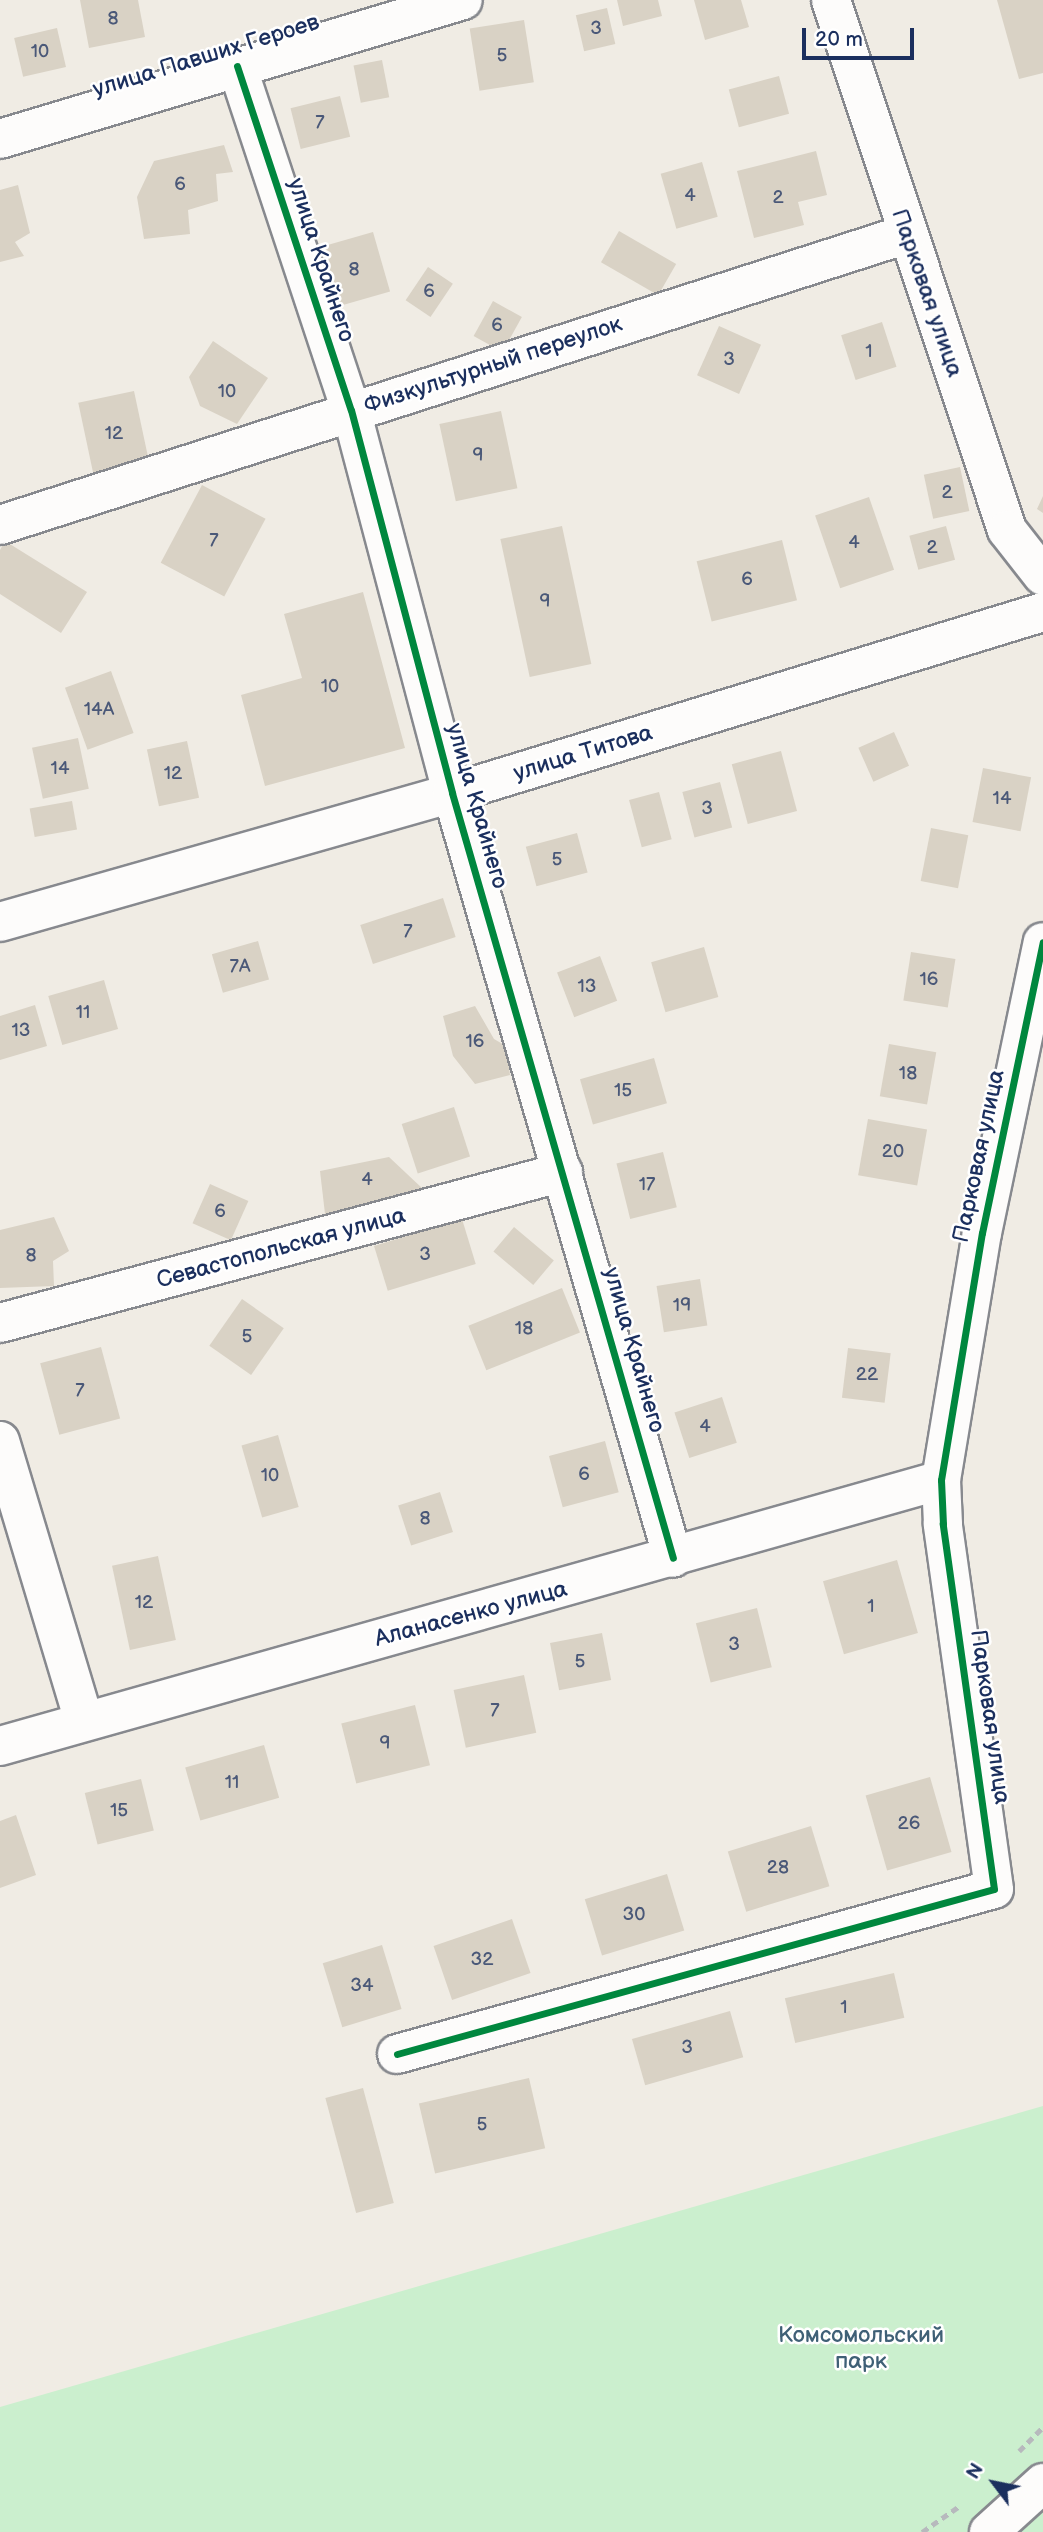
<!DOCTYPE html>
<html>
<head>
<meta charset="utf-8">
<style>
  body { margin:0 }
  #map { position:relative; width:1043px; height:2532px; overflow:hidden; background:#f0ece4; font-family:"Balsamiq Sans",sans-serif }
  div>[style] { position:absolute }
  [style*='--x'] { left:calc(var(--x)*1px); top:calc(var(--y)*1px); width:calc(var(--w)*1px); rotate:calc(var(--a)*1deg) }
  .green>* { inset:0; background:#cbefce }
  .building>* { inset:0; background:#d9d2c5; transform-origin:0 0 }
  .path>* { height:4.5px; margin-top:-2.25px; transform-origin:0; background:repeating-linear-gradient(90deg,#b7b9bd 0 7px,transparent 0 12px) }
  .roads { filter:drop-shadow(2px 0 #87898e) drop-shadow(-2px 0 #87898e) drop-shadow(0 2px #87898e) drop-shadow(0 -2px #87898e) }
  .street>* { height:38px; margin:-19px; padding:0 19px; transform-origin:19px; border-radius:19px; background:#fdfcfb }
  .cycleway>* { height:7px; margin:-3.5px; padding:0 3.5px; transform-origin:3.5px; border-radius:3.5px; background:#00873e }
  span { translate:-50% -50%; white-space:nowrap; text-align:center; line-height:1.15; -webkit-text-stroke:5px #fff; paint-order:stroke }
  .number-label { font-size:19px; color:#4a5878 }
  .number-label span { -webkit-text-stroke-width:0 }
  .street-label { font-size:23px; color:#1b2f5e }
  .park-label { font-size:23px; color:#3f6076 }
  .north { position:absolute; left:959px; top:2448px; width:70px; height:70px; -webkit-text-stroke:5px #fff; paint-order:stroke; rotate:302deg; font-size:19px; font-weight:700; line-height:28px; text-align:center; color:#1b2f5e }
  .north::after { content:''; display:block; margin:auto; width:24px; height:32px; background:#1b2f5e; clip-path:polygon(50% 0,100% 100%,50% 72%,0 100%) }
  .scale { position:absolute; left:802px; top:28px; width:112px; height:32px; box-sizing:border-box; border:4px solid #1b2f5e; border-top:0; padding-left:9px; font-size:21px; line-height:24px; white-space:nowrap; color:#1b2f5e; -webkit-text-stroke:5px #fff; paint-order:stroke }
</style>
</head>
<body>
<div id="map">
  <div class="green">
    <i style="clip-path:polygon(1043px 2106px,1043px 2532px,0 2532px,0 2407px)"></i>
  </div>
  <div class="building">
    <i style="clip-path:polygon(80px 0,138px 0,145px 37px,89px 48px)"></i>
    <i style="clip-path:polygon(617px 0,658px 0,662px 16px,623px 26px)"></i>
    <i style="clip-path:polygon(694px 0,741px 0,749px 27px,705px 40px)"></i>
    <i style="clip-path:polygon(997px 0,1043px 0,1043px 73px,1019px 79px)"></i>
    <i style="left:607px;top:8px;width:37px;height:32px;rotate:77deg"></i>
    <i style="left:524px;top:20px;width:63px;height:55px;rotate:81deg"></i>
    <i style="left:57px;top:28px;width:40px;height:44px;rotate:77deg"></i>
    <i style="left:382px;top:60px;width:38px;height:29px;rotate:79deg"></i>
    <i style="left:779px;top:76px;width:39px;height:52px;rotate:75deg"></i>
    <i style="left:340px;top:96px;width:42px;height:51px;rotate:76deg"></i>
    <i style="clip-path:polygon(224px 145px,233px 172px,216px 174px,218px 201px,188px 210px,190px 234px,144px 239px,137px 197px,154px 161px)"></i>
    <i style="clip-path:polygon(816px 151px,827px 195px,798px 202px,804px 225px,754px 238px,737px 171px)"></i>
    <i style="left:702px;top:162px;width:57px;height:43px;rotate:74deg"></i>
    <i style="clip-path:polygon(18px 185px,30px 233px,15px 242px,24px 256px,0 262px,0 190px)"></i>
    <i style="left:619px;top:231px;width:66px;height:36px;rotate:30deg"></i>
    <i style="left:373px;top:232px;width:62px;height:59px;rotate:74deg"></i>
    <i style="left:428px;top:267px;width:30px;height:40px;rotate:34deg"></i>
    <i style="left:493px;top:301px;width:33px;height:40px;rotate:29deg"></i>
    <i style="left:882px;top:322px;width:47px;height:43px;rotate:72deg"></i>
    <i style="left:719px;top:326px;width:46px;height:54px;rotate:24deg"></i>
    <i style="clip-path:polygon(213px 341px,268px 378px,237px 424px,200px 406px,189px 377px)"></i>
    <i style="left:134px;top:391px;width:75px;height:57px;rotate:78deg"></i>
    <i style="left:501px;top:411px;width:79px;height:63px;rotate:78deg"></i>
    <i style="left:960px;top:467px;width:45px;height:37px;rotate:78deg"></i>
    <i style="left:202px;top:485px;width:72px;height:88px;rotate:28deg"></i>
    <i style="clip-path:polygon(1043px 496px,1043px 513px,1037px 509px)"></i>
    <i style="left:869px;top:497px;width:77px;height:57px;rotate:71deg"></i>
    <i style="left:562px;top:526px;width:141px;height:63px;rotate:78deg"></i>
    <i style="left:946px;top:526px;width:35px;height:38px;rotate:75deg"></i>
    <i style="left:782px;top:540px;width:62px;height:88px;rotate:76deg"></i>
    <i style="clip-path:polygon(5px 541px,87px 592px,61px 633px,0 594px,0 550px)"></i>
    <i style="clip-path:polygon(363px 592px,405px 748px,265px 786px,241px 695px,302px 678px,284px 614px)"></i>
    <i style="left:111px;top:671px;width:66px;height:49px;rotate:70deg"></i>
    <i style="left:894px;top:732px;width:37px;height:39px;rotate:66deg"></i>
    <i style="left:78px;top:738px;width:52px;height:47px;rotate:78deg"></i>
    <i style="left:187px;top:741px;width:58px;height:41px;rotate:78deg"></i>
    <i style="left:781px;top:751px;width:62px;height:51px;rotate:75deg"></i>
    <i style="left:983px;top:768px;width:49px;height:55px;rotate:11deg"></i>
    <i style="left:720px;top:782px;width:47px;height:39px;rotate:75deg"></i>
    <i style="left:659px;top:792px;width:49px;height:31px;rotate:75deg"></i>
    <i style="left:72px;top:801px;width:29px;height:43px;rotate:80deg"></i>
    <i style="left:931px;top:828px;width:38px;height:54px;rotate:11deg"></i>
    <i style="left:577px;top:833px;width:41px;height:53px;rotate:75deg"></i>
    <i style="left:443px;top:898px;width:41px;height:87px;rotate:72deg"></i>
    <i style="left:258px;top:941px;width:40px;height:48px;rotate:74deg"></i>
    <i style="left:704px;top:947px;width:52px;height:55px;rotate:74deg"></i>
    <i style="left:911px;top:952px;width:45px;height:49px;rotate:9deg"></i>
    <i style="left:600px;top:956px;width:48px;height:46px;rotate:69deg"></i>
    <i style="left:104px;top:980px;width:51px;height:58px;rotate:74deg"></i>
    <i style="clip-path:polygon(35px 1005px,47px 1046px,0 1060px,0 1016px)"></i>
    <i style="clip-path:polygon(475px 1006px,494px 1039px,506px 1046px,510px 1075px,475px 1084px,453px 1056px,443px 1016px)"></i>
    <i style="left:889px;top:1044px;width:48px;height:53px;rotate:10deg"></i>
    <i style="left:654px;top:1058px;width:47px;height:77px;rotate:74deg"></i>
    <i style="left:454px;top:1107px;width:52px;height:55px;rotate:72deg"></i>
    <i style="left:868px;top:1119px;width:60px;height:57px;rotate:10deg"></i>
    <i style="left:663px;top:1152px;width:57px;height:48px;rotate:76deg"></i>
    <i style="clip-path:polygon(389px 1157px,423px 1189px,420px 1200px,325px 1214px,320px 1171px)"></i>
    <i style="left:210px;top:1184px;width:42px;height:43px;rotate:24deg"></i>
    <i style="clip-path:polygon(54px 1217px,69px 1251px,53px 1261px,54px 1286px,0 1288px,0 1230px)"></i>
    <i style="left:462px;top:1219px;width:47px;height:92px;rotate:73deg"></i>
    <i style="left:514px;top:1227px;width:52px;height:32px;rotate:40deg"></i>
    <i style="left:700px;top:1279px;width:47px;height:44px;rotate:81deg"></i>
    <i style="left:562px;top:1288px;width:48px;height:101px;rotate:68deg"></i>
    <i style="left:242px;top:1299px;width:51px;height:57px;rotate:35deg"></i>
    <i style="left:101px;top:1347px;width:74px;height:63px;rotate:75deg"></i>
    <i style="left:848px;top:1348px;width:43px;height:50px;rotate:7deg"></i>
    <i style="left:722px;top:1397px;width:48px;height:50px;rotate:72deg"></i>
    <i style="left:278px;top:1435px;width:75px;height:38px;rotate:74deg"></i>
    <i style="left:605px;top:1441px;width:53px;height:58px;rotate:75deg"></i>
    <i style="left:440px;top:1492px;width:42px;height:44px;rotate:72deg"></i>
    <i style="left:158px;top:1556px;width:86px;height:47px;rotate:78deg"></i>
    <i style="left:897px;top:1560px;width:76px;height:77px;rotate:74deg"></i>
    <i style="left:757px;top:1608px;width:61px;height:63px;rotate:76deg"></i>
    <i style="left:602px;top:1633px;width:48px;height:53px;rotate:79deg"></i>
    <i style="left:524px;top:1675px;width:59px;height:72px;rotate:78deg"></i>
    <i style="left:415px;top:1705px;width:62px;height:76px;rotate:76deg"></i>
    <i style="left:264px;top:1745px;width:55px;height:82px;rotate:74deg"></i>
    <i style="left:930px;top:1777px;width:78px;height:67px;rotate:74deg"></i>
    <i style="left:141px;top:1779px;width:53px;height:58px;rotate:76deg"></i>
    <i style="clip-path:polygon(16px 1815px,36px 1875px,0 1888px,0 1821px)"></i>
    <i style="left:811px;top:1826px;width:63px;height:87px;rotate:73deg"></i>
    <i style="left:667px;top:1874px;width:59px;height:86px;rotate:73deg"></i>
    <i style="left:512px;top:1919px;width:57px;height:83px;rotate:71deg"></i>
    <i style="left:382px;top:1945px;width:67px;height:62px;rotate:73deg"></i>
    <i style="left:894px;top:1973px;width:46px;height:112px;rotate:77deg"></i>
    <i style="left:730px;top:2011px;width:48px;height:102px;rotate:74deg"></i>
    <i style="left:529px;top:2078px;width:72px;height:113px;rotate:77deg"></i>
    <i style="left:363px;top:2088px;width:119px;height:39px;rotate:75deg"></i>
  </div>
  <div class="path">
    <i style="--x:1019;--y:2451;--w:34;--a:-45"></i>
    <i style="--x:922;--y:2532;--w:44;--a:-34.8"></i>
  </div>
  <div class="roads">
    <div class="street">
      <i style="--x:831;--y:0;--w:558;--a:71.63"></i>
      <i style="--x:1007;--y:530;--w:58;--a:52"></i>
      <i style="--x:237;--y:66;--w:362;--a:71.7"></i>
      <i style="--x:351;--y:410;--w:396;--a:75.2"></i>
      <i style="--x:452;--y:793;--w:796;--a:73.89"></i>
      <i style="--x:0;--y:139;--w:483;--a:-16.7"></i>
      <i style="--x:0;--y:525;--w:953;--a:-17.79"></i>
      <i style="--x:0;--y:922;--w:470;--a:-15.9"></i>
      <i style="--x:452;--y:793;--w:618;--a:-17.03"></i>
      <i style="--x:0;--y:1323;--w:583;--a:-15.01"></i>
      <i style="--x:0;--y:1441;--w:292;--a:73.3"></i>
      <i style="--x:0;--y:1746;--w:978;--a:-15.78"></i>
      <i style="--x:397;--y:2054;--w:619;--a:-15.45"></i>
      <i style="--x:994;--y:1889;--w:369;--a:-98"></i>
      <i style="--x:943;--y:1524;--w:44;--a:-92.6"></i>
      <i style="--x:941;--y:1480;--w:250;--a:-80.6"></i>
      <i style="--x:982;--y:1233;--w:297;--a:-78.2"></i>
      <i style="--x:989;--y:2532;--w:73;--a:-42.2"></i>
    </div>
  </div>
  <div class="cycleway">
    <i style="--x:237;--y:66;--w:362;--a:71.7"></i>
    <i style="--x:351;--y:410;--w:396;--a:75.2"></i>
    <i style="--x:452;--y:793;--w:796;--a:73.89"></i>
    <i style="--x:397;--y:2054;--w:619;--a:-15.45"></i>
    <i style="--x:994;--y:1889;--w:369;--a:-98"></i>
    <i style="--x:943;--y:1524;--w:44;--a:-92.6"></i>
    <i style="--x:941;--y:1480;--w:250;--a:-80.6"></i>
    <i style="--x:982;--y:1233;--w:297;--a:-78.2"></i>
  </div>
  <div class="number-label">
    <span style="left:113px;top:19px">8</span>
    <span style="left:596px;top:29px">3</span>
    <span style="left:40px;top:52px">10</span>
    <span style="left:502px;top:56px">5</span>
    <span style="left:320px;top:123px">7</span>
    <span style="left:180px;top:185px">6</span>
    <span style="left:690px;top:196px">4</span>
    <span style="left:778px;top:198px">2</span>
    <span style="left:354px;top:270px">8</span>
    <span style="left:429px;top:292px">6</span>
    <span style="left:497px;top:326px">6</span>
    <span style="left:869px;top:352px">1</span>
    <span style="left:729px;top:360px">3</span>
    <span style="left:227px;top:392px">10</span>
    <span style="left:114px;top:434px">12</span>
    <span style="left:478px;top:456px">9</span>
    <span style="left:947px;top:493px">2</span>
    <span style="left:214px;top:541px">7</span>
    <span style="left:854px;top:543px">4</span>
    <span style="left:932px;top:548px">2</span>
    <span style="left:747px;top:580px">6</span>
    <span style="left:545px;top:602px">9</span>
    <span style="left:330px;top:687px">10</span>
    <span style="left:99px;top:710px">14А</span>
    <span style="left:60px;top:769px">14</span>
    <span style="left:173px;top:774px">12</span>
    <span style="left:1002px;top:799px">14</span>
    <span style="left:707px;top:809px">3</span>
    <span style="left:557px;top:860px">5</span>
    <span style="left:408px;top:932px">7</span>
    <span style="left:240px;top:967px">7А</span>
    <span style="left:929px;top:980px">16</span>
    <span style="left:587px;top:987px">13</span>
    <span style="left:83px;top:1013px">11</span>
    <span style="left:21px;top:1031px">13</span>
    <span style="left:475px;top:1042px">16</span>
    <span style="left:908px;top:1074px">18</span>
    <span style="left:623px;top:1091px">15</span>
    <span style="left:893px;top:1152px">20</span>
    <span style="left:367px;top:1180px">4</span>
    <span style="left:647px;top:1185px">17</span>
    <span style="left:220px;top:1212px">6</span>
    <span style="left:425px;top:1255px">3</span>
    <span style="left:31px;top:1256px">8</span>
    <span style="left:682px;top:1306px">19</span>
    <span style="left:524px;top:1329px">18</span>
    <span style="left:247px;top:1337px">5</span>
    <span style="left:867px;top:1375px">22</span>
    <span style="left:80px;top:1391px">7</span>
    <span style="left:705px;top:1427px">4</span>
    <span style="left:584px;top:1475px">6</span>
    <span style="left:270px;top:1476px">10</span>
    <span style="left:425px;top:1519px">8</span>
    <span style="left:144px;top:1603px">12</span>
    <span style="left:871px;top:1607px">1</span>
    <span style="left:734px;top:1645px">3</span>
    <span style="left:580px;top:1662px">5</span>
    <span style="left:495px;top:1711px">7</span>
    <span style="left:385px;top:1744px">9</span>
    <span style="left:232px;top:1783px">11</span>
    <span style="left:119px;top:1811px">15</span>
    <span style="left:909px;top:1824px">26</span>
    <span style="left:778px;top:1868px">28</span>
    <span style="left:634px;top:1915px">30</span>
    <span style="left:482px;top:1960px">32</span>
    <span style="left:362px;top:1986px">34</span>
    <span style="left:844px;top:2008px">1</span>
    <span style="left:687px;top:2048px">3</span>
    <span style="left:482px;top:2125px">5</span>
  </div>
  <div class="street-label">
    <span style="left:206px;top:56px;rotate:-17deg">улица Павших Героев</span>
    <span style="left:321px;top:260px;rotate:72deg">улица Крайнего</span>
    <span style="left:927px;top:293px;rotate:71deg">Парковая улица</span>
    <span style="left:493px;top:365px;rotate:-18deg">Физкультурный переулок</span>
    <span style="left:583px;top:753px;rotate:-17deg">улица Титова</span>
    <span style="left:477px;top:806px;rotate:74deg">улица Крайнего</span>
    <span style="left:979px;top:1156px;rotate:-78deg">Парковая улица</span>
    <span style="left:281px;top:1248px;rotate:-15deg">Севастопольская улица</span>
    <span style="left:634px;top:1350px;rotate:74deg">улица Крайнего</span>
    <span style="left:471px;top:1614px;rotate:-15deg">Аланасенко улица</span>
    <span style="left:990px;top:1717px;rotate:82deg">Парковая улица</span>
  </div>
  <div class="park-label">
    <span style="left:861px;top:2348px">Комсомольский<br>парк</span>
  </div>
  <div class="north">N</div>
  <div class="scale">20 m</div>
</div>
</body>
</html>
